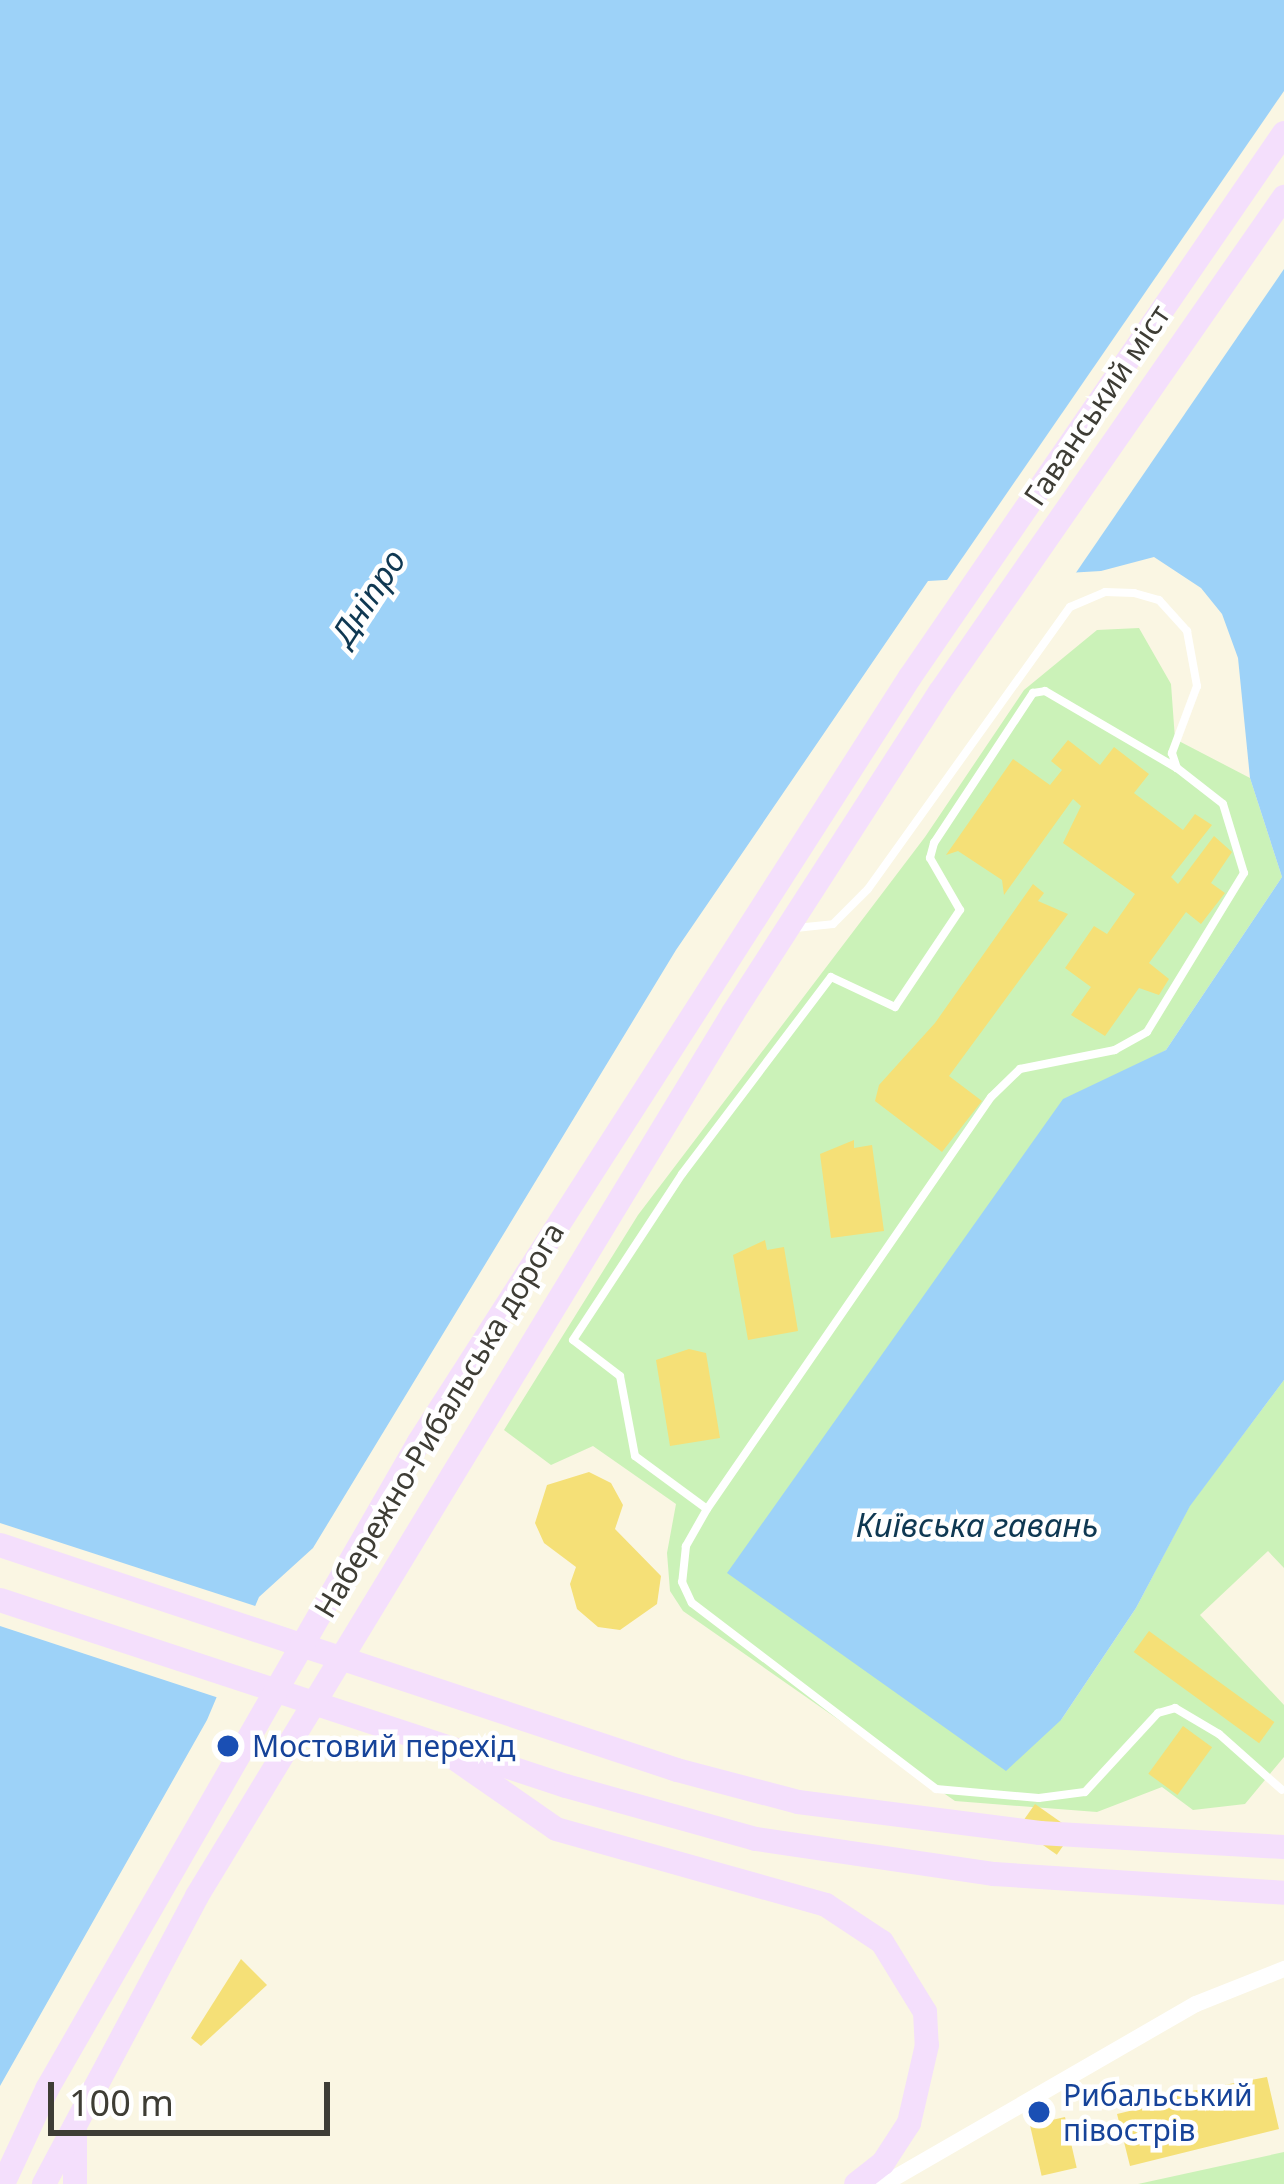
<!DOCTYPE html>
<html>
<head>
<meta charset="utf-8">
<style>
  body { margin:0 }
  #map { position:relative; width:1284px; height:2184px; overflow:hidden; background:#faf6e3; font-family:"Noto Sans",sans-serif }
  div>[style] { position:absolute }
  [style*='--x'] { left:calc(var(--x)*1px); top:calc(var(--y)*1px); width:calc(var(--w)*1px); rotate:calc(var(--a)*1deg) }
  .green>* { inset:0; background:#cbf2b8 }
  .water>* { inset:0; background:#9dd2f8 }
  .pier>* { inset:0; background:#faf6e3 }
  .building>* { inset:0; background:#f5e077; transform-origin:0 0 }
  .service>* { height:8px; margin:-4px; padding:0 4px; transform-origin:4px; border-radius:4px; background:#fff }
  .minor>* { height:16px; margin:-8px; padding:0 8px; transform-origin:8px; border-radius:8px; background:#fff }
  .secondary>* { height:24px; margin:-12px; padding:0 12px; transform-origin:12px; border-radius:12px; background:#f4dffc }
  .dots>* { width:33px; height:33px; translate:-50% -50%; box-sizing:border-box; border:6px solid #fff; border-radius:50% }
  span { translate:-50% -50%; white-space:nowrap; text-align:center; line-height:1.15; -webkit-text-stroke:9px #fff; paint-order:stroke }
  .street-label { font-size:30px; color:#3e3d35 }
  .transit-label { font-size:30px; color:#164399 }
  .left { translate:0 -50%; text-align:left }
  .water-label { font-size:33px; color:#0f3852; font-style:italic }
  .scale { position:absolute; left:48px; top:2082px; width:282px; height:54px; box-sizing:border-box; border:6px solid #3e3d35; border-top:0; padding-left:15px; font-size:36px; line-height:42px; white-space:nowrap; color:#3e3d35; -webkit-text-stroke:9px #fff; paint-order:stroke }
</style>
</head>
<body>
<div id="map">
  <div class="green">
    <i style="clip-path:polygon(1139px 628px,1171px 684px,1175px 739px,1250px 778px,1282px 877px,1166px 1050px,1133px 1068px,1061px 1720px,1136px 1608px,1190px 1505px,1284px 1380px,1284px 1568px,1268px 1551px,1200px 1615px,1284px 1705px,1284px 1757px,1245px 1804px,1193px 1810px,1162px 1787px,1097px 1812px,955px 1801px,683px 1611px,670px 1591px,667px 1553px,676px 1504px,593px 1446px,551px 1465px,504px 1430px,638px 1215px,925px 837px,1024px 690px,1097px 630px)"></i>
    <i style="clip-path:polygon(1284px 2152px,1284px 2184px,1138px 2184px)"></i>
  </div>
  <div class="water">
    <i style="clip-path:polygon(0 0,1284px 0,1284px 1380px,1190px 1506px,1136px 1608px,1061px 1720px,1006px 1771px,727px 1573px,1063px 1099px,1166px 1050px,1282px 877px,1250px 778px,1238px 658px,1222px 614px,1201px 588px,1154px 557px,1101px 571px,928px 581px,676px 950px,313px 1548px,259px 1597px,207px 1720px,0 2086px)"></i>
  </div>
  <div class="pier">
    <i style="clip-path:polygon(1284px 91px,1284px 269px,1073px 577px,945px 583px)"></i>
    <i style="clip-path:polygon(0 1523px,261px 1608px,222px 1699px,0 1626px)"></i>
  </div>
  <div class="building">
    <i style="clip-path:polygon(1068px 740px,1100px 765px,1114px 747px,1149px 774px,1134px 793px,1183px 830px,1195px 814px,1212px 825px,1171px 877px,1178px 884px,1214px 836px,1232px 852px,1211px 883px,1225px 893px,1201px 924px,1186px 912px,1149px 963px,1169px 979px,1159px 995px,1139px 988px,1105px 1036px,1071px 1015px,1091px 987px,1065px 968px,1094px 926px,1107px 934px,1135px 894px,1063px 843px,1081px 806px,1073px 799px,1004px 895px,1002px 880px,958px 851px,946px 855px,1013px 759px,1050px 785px,1062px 770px,1051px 761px)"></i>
    <i style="clip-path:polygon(1033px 884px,1044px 893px,1038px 901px,1068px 914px,949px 1076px,982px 1101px,942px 1152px,875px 1101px,879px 1085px,935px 1023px)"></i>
    <i style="clip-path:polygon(854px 1140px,854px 1148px,872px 1145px,884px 1231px,831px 1238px,820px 1154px)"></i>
    <i style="clip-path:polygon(765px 1240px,767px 1250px,784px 1247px,798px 1331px,748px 1340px,733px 1255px)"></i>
    <i style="clip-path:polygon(689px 1349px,706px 1353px,720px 1438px,670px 1446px,656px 1360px)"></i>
    <i style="clip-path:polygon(589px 1472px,611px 1483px,623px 1505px,615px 1529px,661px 1576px,657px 1604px,620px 1630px,598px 1627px,577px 1609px,570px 1584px,576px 1567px,544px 1543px,535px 1523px,547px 1485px)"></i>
    <i style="left:1149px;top:1631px;width:155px;height:26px;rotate:36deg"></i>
    <i style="left:1183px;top:1726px;width:36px;height:59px;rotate:36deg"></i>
    <i style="left:1035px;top:1804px;width:47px;height:29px;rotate:35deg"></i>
    <i style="clip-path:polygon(241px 1959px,267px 1985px,201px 2046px,191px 2038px)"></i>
    <i style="clip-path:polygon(1267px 2077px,1279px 2129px,1130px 2166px,1117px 2114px,1167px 2102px,1165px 2096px)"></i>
    <i style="left:1065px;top:2117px;width:52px;height:36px;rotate:77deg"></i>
  </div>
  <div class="service">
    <i style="--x:796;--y:928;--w:37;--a:-6"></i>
    <i style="--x:833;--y:924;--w:49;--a:-45"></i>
    <i style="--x:868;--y:889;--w:347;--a:-54.4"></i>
    <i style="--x:1070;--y:607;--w:38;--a:-23"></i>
    <i style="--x:1105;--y:592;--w:29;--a:2"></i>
    <i style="--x:1134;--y:593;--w:26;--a:16"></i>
    <i style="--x:1159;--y:600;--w:42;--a:47.9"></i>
    <i style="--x:1187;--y:631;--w:56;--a:79.7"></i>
    <i style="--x:1197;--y:686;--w:72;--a:110.5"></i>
    <i style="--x:1172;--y:753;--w:16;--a:72"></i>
    <i style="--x:1177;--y:768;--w:58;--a:38"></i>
    <i style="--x:1223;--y:804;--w:72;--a:73.1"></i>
    <i style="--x:1244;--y:873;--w:186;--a:121.4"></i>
    <i style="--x:1147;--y:1032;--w:37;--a:151"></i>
    <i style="--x:1115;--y:1050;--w:97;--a:168.7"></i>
    <i style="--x:1020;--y:1069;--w:40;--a:136"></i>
    <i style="--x:991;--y:1097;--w:500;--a:124.58"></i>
    <i style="--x:707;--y:1509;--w:43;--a:119.6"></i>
    <i style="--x:686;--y:1546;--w:36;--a:96"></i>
    <i style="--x:682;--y:1582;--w:23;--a:65"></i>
    <i style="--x:692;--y:1603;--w:307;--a:37.3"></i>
    <i style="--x:936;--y:1789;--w:103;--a:5"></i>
    <i style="--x:1039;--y:1798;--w:46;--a:-7.4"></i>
    <i style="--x:1085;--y:1792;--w:108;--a:-47.3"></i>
    <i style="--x:1158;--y:1713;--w:18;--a:-16"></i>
    <i style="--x:1175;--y:1708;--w:51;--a:30.6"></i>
    <i style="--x:1219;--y:1734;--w:84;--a:41.6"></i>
    <i style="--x:707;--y:1509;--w:89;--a:-143.6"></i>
    <i style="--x:635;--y:1456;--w:81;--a:-100.6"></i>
    <i style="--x:620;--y:1376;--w:59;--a:-142.5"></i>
    <i style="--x:573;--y:1340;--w:199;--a:-56.7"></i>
    <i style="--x:682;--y:1174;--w:247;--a:-52.9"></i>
    <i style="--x:831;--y:977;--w:71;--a:25.1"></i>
    <i style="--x:895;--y:1007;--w:117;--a:-56.2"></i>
    <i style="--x:960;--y:910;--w:60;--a:-120"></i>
    <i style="--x:930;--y:858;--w:16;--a:-75"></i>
    <i style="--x:934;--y:843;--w:180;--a:-56.6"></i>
    <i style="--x:1033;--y:693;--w:12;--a:-9"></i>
    <i style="--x:1045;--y:691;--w:151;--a:30.3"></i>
  </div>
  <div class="minor">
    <i style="--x:884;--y:2184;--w:360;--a:-30"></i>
    <i style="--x:1196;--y:2004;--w:95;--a:-21.7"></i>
  </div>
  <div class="secondary">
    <i style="--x:0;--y:1545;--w:713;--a:18.38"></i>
    <i style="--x:677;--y:1770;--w:125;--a:14.8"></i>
    <i style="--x:798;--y:1802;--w:244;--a:7.3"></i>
    <i style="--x:1040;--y:1833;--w:244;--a:3.3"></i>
    <i style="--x:0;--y:1600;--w:596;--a:18.19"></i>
    <i style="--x:566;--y:1786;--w:197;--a:15.6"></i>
    <i style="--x:756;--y:1839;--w:241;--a:8.4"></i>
    <i style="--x:994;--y:1874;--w:291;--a:3.7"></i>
    <i style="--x:454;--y:1758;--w:124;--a:34.8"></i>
    <i style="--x:556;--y:1829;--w:280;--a:15.7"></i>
    <i style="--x:826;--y:1905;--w:67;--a:33.5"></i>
    <i style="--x:882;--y:1942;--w:82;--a:58.4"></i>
    <i style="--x:925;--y:2012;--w:33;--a:87"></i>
    <i style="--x:927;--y:2045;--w:80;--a:103"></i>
    <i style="--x:909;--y:2123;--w:48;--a:123"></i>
    <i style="--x:883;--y:2163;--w:34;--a:142"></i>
    <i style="--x:75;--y:2127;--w:57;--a:90"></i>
    <i style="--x:3;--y:2184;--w:105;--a:-65.1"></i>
    <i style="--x:47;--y:2089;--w:746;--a:-60.1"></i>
    <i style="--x:419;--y:1442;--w:909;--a:-57.31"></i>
    <i style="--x:910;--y:677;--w:660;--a:-55.49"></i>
    <i style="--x:44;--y:2184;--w:326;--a:-62"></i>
    <i style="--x:197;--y:1896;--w:1033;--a:-58.74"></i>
    <i style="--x:733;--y:1013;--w:382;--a:-57.2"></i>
    <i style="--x:940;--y:692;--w:603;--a:-55.2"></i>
  </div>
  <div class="dots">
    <i style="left:228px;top:1746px;background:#1a4fb4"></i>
    <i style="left:1039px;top:2112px;background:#1a4fb4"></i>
  </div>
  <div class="street-label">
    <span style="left:1097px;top:405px;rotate:-56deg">Гаванський міст</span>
    <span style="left:439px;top:1420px;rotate:-59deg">Набережно-Рибальська дорога</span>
  </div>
  <div class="transit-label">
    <span class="left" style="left:252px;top:1746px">Мостовий перехід</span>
    <span class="left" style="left:1063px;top:2112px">Рибальський<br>півострів</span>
  </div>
  <div class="water-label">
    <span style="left:368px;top:597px;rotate:-57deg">Дніпро</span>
    <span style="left:977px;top:1525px">Київська гавань</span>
  </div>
  <div class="scale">100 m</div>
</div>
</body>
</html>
